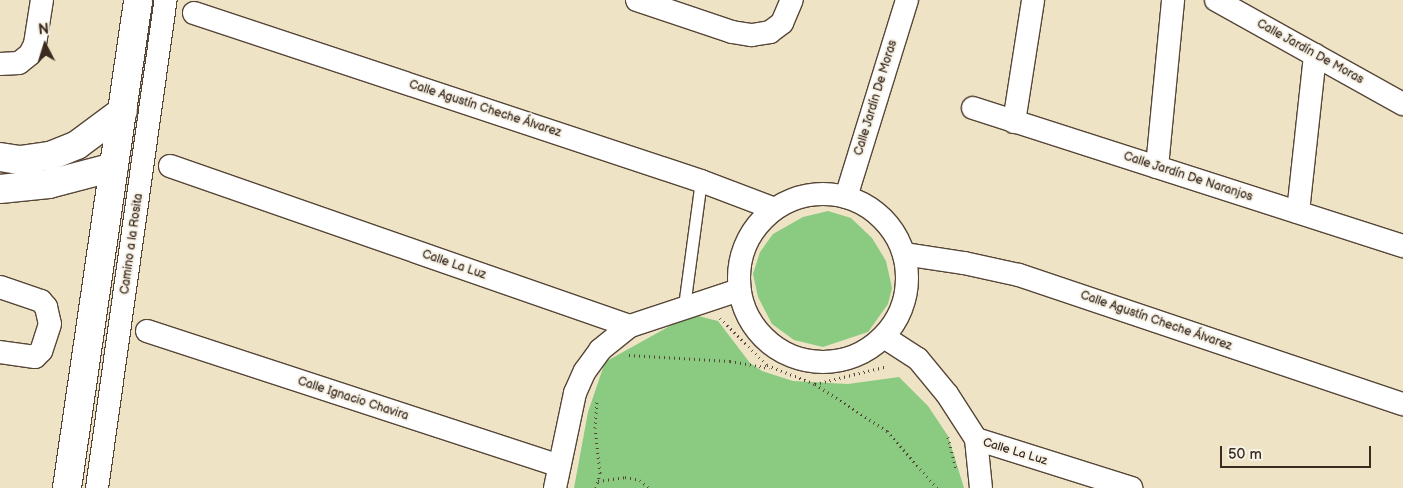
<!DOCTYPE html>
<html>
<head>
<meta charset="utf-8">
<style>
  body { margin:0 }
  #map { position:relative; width:1403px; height:488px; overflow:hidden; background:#efe3c6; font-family:"Balsamiq Sans",sans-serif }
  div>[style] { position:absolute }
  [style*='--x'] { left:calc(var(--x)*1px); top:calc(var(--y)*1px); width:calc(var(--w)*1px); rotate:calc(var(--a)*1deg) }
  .green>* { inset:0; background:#8bca81 }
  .path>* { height:3px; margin-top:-1.5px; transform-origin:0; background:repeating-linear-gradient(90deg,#564637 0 1px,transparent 0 5px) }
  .roads { filter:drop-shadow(1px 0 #564637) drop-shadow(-1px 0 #564637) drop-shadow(0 1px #564637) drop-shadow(0 -1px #564637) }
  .service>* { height:11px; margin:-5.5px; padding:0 5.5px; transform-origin:5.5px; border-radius:5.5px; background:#fff }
  .minor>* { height:22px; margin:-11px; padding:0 11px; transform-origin:11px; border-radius:11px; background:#fff }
  .minor>.ring { margin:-11px; padding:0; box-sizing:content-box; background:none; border:22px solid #fff; border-radius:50% }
  .tertiary>* { height:28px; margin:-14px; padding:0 14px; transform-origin:14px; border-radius:14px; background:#fff }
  span { translate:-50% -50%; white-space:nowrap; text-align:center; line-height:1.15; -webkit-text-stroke:4px #f7f3e8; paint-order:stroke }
  .street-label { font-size:12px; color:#3b2a1e }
  .north { position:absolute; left:20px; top:20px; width:50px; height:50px; -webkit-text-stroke:4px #f7f3e8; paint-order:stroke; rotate:355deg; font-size:14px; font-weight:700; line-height:20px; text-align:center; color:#3b2a1e }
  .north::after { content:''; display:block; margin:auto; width:18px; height:22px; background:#3b2a1e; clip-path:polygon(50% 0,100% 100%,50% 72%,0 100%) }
  .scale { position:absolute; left:1220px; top:446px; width:151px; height:22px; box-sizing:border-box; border:2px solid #3b2a1e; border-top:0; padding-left:6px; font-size:15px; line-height:18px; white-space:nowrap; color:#3b2a1e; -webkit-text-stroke:4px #f7f3e8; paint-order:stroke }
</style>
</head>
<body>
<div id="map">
  <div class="green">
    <i style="clip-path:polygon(828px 211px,851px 218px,872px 238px,886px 261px,892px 288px,888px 304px,868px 332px,823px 347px,794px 340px,772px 324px,758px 297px,753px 274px,760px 252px,773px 234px,803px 217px)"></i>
    <i style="clip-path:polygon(698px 316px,718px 321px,750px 363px,762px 371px,793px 381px,848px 384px,899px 377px,928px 406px,948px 436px,964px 488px,574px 488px,588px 412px,605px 362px,677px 322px)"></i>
  </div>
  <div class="path">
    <i style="--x:720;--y:318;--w:66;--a:45"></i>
    <i style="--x:767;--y:365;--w:52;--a:21.6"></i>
    <i style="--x:815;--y:384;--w:75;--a:-13.9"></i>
    <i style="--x:629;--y:355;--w:101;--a:3.4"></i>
    <i style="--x:730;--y:361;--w:40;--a:10"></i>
    <i style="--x:815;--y:384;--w:86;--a:33.1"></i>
    <i style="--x:887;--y:431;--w:76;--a:48.7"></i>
    <i style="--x:948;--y:437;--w:34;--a:76"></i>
    <i style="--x:598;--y:481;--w:27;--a:-8"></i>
    <i style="--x:625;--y:477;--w:15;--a:11"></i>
    <i style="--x:640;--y:480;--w:12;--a:42"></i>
    <i style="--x:596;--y:488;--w:16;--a:-75"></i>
    <i style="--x:600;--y:473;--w:45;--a:-96.3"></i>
    <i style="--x:595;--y:428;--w:27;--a:-86"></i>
  </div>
  <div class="roads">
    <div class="service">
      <i style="--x:684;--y:306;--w:126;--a:-82.3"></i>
    </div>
    <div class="minor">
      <i style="--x:637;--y:0;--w:100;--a:18.6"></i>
      <i style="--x:732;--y:32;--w:20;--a:9"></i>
      <i style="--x:752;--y:35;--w:18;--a:-9"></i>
      <i style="--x:770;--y:32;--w:15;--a:-37"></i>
      <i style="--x:782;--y:23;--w:25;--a:-67"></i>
      <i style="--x:1216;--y:0;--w:214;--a:29.1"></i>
      <i style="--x:194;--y:13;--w:534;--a:18.33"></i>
      <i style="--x:701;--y:181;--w:79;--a:20.7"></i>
      <i style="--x:0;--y:64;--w:19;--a:-3"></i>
      <i style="--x:19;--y:63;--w:14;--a:-39"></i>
      <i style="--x:30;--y:54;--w:11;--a:-63"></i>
      <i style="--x:35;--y:44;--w:45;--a:-81"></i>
      <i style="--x:973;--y:108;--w:452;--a:17.8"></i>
      <i style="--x:1014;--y:122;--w:123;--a:-81.1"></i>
      <i style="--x:170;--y:166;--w:487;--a:19.2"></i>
      <i style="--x:1157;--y:167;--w:168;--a:-84.5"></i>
      <i class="ring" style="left:739px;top:194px;width:146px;height:146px"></i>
      <i style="--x:846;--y:197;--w:206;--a:-72.8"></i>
      <i style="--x:1298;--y:212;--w:158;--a:-83.8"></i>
      <i style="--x:904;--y:254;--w:61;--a:8.5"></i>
      <i style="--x:964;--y:263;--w:56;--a:12.3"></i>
      <i style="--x:1019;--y:275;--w:405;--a:18.6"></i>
      <i style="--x:0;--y:287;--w:43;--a:18.9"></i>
      <i style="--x:41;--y:301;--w:8;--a:50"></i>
      <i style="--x:46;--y:307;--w:17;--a:77"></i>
      <i style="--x:50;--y:324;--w:28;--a:108"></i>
      <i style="--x:41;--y:351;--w:8;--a:135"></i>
      <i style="--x:35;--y:357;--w:35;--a:-172"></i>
      <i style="--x:147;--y:331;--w:434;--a:18.1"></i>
      <i style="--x:884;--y:337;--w:40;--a:32.9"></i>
      <i style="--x:918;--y:359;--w:45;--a:50.4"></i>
      <i style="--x:947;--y:394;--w:54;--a:57.2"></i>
      <i style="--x:976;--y:439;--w:163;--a:17.5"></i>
      <i style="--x:976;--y:439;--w:49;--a:84.2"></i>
      <i style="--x:97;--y:488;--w:493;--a:-82"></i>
      <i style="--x:555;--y:488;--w:97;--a:-78.1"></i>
      <i style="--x:575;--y:393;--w:24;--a:-66"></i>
      <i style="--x:585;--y:371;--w:26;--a:-54"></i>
      <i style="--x:600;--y:350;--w:38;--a:-39"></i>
      <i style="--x:630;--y:326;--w:115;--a:-18.3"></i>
    </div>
    <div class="tertiary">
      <i style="--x:0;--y:157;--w:20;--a:9"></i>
      <i style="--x:20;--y:160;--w:30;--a:-8"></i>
      <i style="--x:50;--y:156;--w:29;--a:-22"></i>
      <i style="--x:77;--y:145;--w:57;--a:-36.5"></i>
      <i style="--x:0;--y:189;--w:49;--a:-5.8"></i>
      <i style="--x:49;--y:184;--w:67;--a:-14.7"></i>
      <i style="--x:67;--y:488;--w:493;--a:-81.7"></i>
    </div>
  </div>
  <div class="street-label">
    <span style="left:1310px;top:52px;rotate:29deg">Calle Jardín De Moras</span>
    <span style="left:876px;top:98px;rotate:-73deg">Calle Jardín De Moras</span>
    <span style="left:485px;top:109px;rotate:18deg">Calle Agustín Cheche Álvarez</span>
    <span style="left:1188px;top:177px;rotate:18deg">Calle Jardín De Naranjos</span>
    <span style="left:132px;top:244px;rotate:-82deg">Camino a la Rosita</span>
    <span style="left:454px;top:265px;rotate:19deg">Calle La Luz</span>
    <span style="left:1156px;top:321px;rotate:19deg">Calle Agustín Cheche Álvarez</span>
    <span style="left:353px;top:399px;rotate:18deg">Calle Ignacio Chavira</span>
    <span style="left:1015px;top:452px;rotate:17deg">Calle La Luz</span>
  </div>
  <div class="north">N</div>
  <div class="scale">50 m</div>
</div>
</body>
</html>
